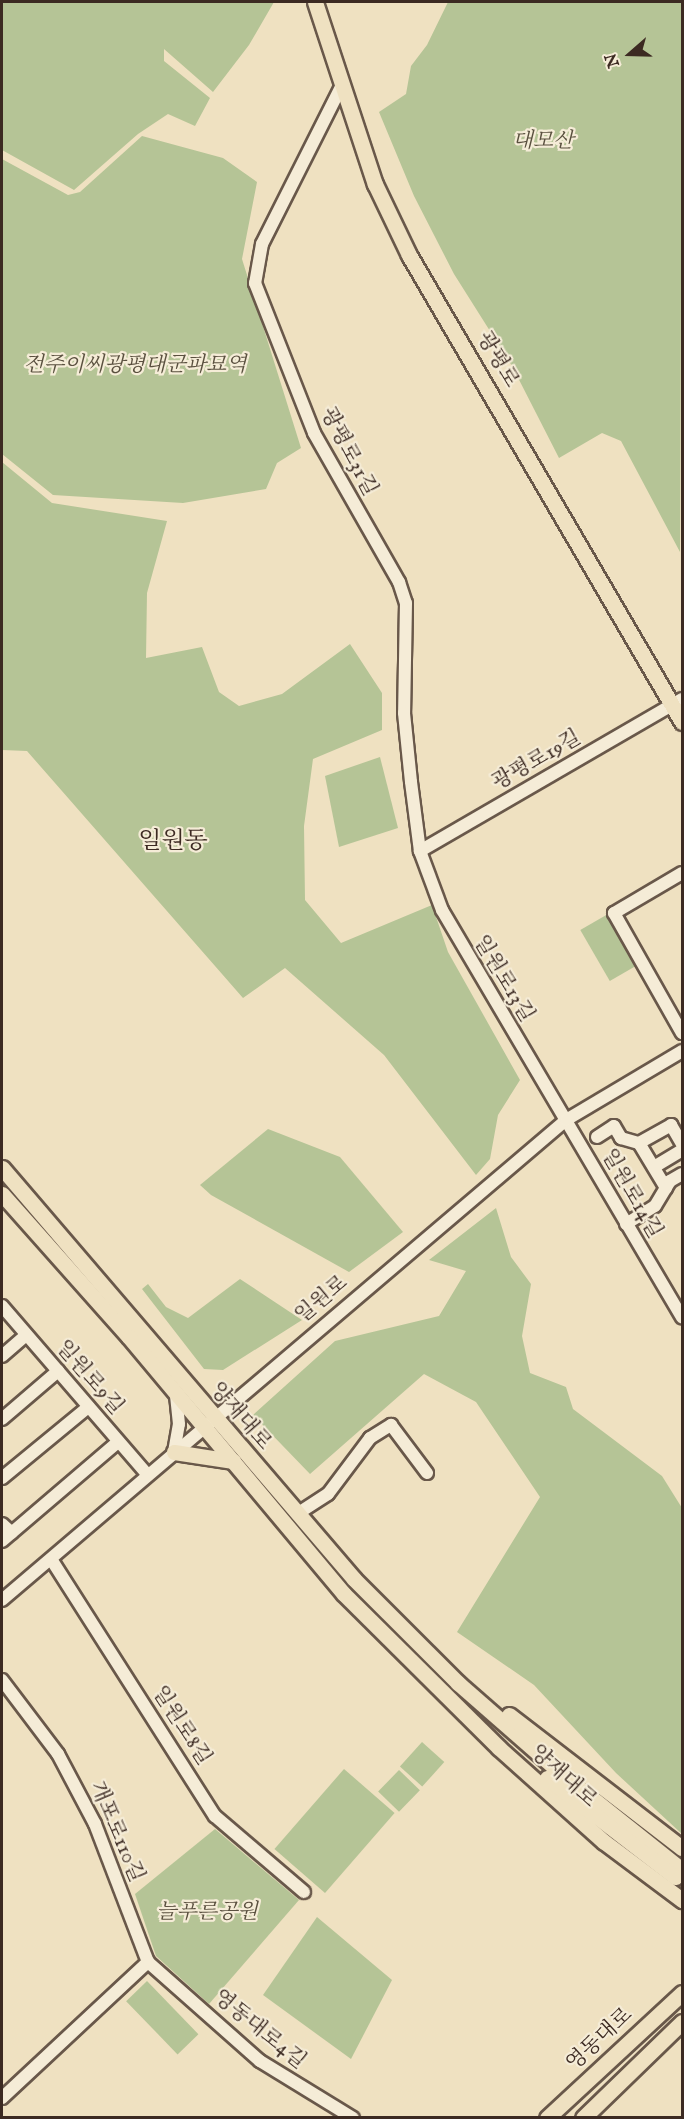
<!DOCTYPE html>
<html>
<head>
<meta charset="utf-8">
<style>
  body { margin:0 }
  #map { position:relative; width:684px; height:2119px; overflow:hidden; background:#efe1c1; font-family:"IM FELL English","Noto Serif KR",serif }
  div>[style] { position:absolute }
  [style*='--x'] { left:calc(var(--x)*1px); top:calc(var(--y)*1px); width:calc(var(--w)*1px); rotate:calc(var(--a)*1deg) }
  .green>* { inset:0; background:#b5c496; transform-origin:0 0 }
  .roads { filter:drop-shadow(2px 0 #69584a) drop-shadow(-2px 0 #69584a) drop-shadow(0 2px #69584a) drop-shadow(0 -2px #69584a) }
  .minor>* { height:12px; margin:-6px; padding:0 6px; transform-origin:6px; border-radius:6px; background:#f5ecd7 }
  .major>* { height:15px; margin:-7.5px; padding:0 7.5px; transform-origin:7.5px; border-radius:7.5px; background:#efe1c1 }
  span { translate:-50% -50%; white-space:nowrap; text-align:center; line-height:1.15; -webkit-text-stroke:4.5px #f5ecd7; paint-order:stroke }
  .park-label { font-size:21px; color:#5a503f; font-style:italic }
  .street-label { font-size:21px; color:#3c2a22 }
  .quarter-label { font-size:24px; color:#3c2a22 }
  .frame { position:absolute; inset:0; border:3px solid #3c2a22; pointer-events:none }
  .north { position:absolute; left:600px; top:24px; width:60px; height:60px; -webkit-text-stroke:4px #f5ecd7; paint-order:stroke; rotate:250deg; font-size:16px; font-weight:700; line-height:24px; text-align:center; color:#3c2a22 }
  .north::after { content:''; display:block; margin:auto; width:21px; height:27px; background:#3c2a22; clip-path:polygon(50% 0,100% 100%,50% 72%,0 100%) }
</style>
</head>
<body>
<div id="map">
  <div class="green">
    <i style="clip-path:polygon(2px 2px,274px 2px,249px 45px,213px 92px,164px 49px,164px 61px,210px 98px,195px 126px,168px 114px,138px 134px,74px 190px,2px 150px)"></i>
    <i style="clip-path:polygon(448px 2px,682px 2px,680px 552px,621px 441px,602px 433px,559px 458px,512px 366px,454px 274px,414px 196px,379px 112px,406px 94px,411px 66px,427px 45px)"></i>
    <i style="clip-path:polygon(142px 136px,223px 158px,257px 182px,242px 259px,301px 448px,277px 463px,266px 489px,183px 503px,53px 495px,2px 454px,2px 159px,68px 195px,80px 192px)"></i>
    <i style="clip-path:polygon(2px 462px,52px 503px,167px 521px,147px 593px,146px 658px,202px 647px,219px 692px,239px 706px,282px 694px,350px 644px,382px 693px,382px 730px,313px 759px,304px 826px,305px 900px,341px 943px,432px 905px,448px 952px,520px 1080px,498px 1115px,490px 1159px,476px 1175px,384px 1055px,285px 968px,243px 998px,27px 751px,2px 750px)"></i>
    <i style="clip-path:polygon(380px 757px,398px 828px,339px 847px,325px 776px)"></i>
    <i style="left:608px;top:914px;width:59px;height:32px;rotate:60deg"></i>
    <i style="clip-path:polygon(268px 1129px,340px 1157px,403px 1232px,349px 1272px,211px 1195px,200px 1185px)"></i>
    <i style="clip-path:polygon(496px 1208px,511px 1257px,531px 1284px,522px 1336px,530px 1373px,566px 1387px,573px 1409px,662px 1476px,682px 1508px,682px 1834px,616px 1773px,534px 1685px,457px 1632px,540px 1497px,476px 1402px,424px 1374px,310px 1474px,253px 1415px,335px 1341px,439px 1316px,466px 1271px,429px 1260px)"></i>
    <i style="clip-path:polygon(240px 1279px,302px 1320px,223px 1370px,204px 1369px,142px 1289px,148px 1284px,166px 1307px,188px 1318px)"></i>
    <i style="left:422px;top:1742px;width:30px;height:33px;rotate:42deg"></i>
    <i style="left:344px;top:1769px;width:67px;height:106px;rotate:41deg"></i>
    <i style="left:399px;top:1770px;width:29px;height:30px;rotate:44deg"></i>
    <i style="clip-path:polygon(215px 1829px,299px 1900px,209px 2004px,156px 1956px,135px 1894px)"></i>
    <i style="clip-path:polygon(317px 1917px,392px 1980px,351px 2059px,263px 1995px)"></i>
    <i style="left:147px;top:1981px;width:74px;height:29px;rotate:46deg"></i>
  </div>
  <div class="roads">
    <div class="minor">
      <i style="--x:342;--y:85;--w:178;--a:116.7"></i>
      <i style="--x:262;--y:244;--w:40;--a:100"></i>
      <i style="--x:255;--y:283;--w:161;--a:68.5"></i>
      <i style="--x:314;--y:433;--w:172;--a:60.3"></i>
      <i style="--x:399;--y:582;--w:22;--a:72"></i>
      <i style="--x:406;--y:603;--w:110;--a:91"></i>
      <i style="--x:404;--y:713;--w:69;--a:84.2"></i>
      <i style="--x:411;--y:782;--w:70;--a:82.6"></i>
      <i style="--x:420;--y:851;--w:63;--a:69.6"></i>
      <i style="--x:442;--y:910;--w:473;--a:59.5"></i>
      <i style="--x:420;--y:851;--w:303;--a:-30.1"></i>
      <i style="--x:682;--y:873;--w:79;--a:149.5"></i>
      <i style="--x:614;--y:913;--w:138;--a:60.5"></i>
      <i style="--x:597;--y:1137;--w:20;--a:-33"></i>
      <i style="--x:614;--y:1126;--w:14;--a:60"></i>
      <i style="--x:621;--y:1138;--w:19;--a:16"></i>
      <i style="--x:654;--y:1167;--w:33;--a:-31"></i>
      <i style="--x:666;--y:1188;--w:52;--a:-121"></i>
      <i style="--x:639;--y:1143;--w:37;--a:-29"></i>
      <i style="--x:671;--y:1125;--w:22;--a:60"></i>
      <i style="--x:626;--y:1224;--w:34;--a:-32"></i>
      <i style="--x:655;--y:1206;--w:29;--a:-59"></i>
      <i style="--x:670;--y:1181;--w:14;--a:-30"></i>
      <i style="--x:2;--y:1306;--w:223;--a:49.2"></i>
      <i style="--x:2;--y:1356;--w:32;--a:-41"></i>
      <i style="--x:2;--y:1419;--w:74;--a:-40.6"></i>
      <i style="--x:174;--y:1452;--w:28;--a:-80"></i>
      <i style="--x:179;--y:1424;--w:31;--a:-96"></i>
      <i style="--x:2;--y:1478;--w:112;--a:-39.5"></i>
      <i style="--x:297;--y:1514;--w:37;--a:-33"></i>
      <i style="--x:328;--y:1494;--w:70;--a:-53.1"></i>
      <i style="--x:370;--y:1438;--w:25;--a:-32"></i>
      <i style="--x:391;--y:1425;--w:60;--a:53.1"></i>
      <i style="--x:2;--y:1524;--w:13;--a:42"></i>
      <i style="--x:2;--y:1541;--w:153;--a:-40.5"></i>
      <i style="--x:51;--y:1559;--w:305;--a:57.5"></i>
      <i style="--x:215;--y:1816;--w:117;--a:40.5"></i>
      <i style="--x:2;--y:1600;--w:741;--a:-40.4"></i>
      <i style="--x:566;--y:1120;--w:135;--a:-30.7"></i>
      <i style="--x:2;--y:1680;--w:93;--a:52.9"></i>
      <i style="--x:58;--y:1754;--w:79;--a:62.1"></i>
      <i style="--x:95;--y:1824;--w:148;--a:69"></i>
      <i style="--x:148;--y:1962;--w:149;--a:41.5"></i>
      <i style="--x:260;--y:2061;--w:109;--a:31.5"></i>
      <i style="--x:2;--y:2098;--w:200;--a:-43"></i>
    </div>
    <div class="major">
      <i style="--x:315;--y:2;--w:192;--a:71.8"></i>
      <i style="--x:375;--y:184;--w:79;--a:64.4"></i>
      <i style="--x:409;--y:255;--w:541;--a:59.69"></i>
      <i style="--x:2;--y:1168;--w:541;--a:49.42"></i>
      <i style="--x:354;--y:1579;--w:147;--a:45"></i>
      <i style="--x:458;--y:1683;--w:138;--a:41.2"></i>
      <i style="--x:562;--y:1774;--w:154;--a:38.7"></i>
      <i style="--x:2;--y:1194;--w:191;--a:48.4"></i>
      <i style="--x:129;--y:1337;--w:335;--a:50.1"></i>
      <i style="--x:344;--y:1594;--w:218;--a:44.8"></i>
      <i style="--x:499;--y:1748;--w:140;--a:41.8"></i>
      <i style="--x:603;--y:1841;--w:99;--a:36.8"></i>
      <i style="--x:174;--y:1452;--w:60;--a:8.7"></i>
      <i style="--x:509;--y:1715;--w:218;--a:37.6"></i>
      <i style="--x:547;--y:1778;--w:162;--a:37.7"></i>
      <i style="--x:547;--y:2118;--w:184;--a:-42.8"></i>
      <i style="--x:583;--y:2118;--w:138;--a:-44.1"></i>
    </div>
  </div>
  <div class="park-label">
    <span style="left:543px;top:142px">대모산</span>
    <span style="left:135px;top:366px">전주이씨광평대군파묘역</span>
    <span style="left:207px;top:1913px">늘푸른공원</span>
  </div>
  <div class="street-label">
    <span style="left:497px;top:360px;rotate:59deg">광평로</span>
    <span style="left:348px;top:452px;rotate:62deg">광평로31길</span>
    <span style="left:537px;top:761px;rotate:-30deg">광평로19길</span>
    <span style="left:503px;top:979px;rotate:59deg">일원로13길</span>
    <span style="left:631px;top:1194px;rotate:60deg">일원로14길</span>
    <span style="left:322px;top:1300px;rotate:-40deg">일원로</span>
    <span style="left:89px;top:1378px;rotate:49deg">일원로9길</span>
    <span style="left:240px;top:1417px;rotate:49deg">양재대로</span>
    <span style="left:181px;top:1726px;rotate:57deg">일원로8길</span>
    <span style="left:563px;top:1777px;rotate:42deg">양재대로</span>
    <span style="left:116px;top:1832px;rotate:67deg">개포로110길</span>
    <span style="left:259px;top:2030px;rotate:39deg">영동대로4길</span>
    <span style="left:600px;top:2040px;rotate:-43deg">영동대로</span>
  </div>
  <div class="quarter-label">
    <span style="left:173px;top:842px">일원동</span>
  </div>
  <div class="frame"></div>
  <div class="north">N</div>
</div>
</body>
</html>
